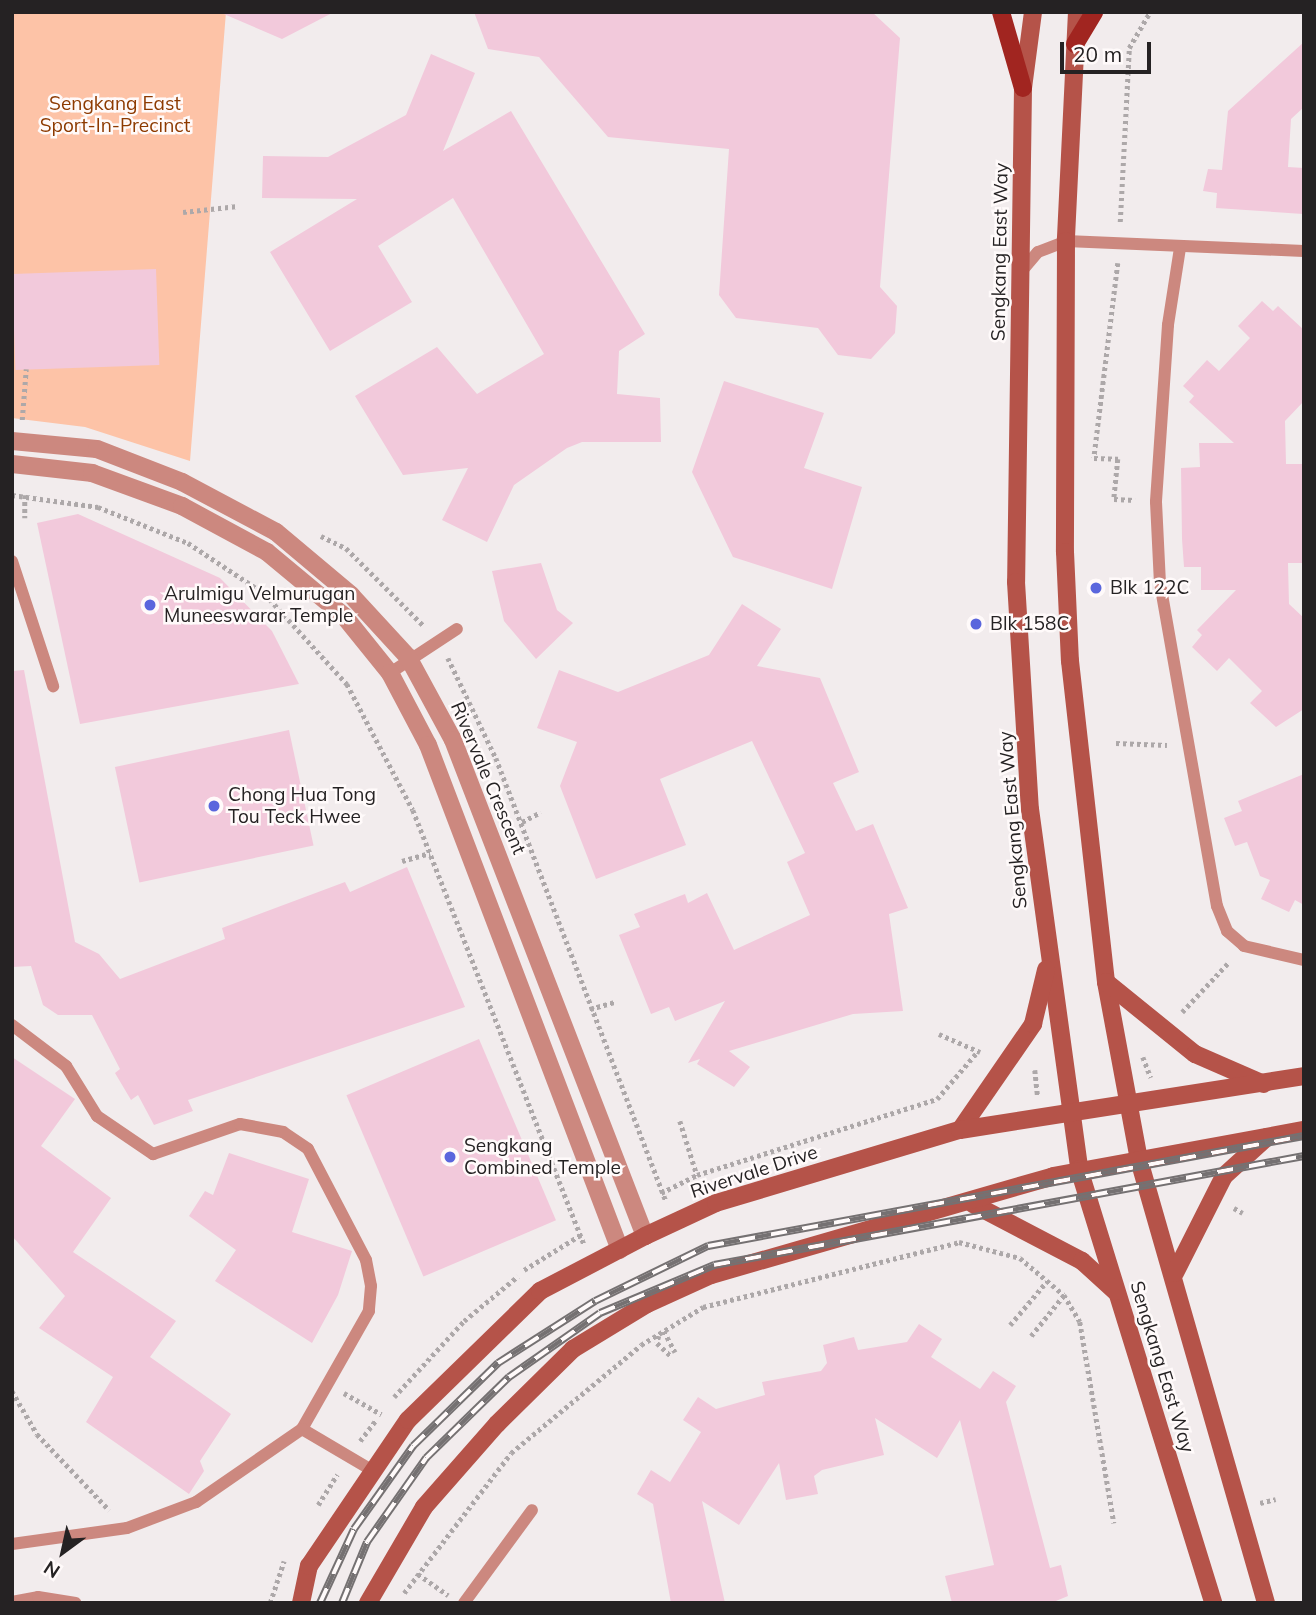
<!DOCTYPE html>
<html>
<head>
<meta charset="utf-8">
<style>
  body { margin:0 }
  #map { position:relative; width:1316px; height:1615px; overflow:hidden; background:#f2eced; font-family:Mulish,sans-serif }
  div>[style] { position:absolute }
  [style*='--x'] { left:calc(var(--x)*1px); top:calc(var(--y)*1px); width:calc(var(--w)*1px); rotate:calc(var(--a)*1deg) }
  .green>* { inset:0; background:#fdc3a7 }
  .building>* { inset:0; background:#f2c9db; transform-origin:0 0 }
  .path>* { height:4.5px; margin-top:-2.25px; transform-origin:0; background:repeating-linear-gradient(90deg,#ada8a9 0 3.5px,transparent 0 7px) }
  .lane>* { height:12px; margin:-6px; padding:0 6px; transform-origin:6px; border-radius:6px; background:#cc887f }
  .street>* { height:18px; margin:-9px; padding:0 9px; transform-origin:9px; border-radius:9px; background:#cc887f }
  .secondary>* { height:18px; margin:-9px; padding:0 9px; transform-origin:9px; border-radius:9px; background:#b55349 }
  .primary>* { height:18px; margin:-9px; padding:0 9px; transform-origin:9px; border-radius:9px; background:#a12520 }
  .rail>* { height:8px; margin-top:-4px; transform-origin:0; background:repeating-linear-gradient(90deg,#fffafa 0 16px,#757172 0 32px); box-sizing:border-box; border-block:2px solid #757172 }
  .dots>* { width:19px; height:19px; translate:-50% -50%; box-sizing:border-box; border:4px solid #fffafa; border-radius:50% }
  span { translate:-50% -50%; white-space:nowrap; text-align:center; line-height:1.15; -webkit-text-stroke:5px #fffafa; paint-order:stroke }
  .park-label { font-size:19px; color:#8d3a00 }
  .street-label { font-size:19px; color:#252223 }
  .poi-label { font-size:19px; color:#252223 }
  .left { translate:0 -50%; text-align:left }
  .frame { position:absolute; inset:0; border:14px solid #252223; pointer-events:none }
  .north { position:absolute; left:28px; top:1517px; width:70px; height:70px; -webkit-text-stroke:5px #fffafa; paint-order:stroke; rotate:213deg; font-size:19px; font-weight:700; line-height:28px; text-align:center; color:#252223 }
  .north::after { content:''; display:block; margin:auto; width:24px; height:32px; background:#252223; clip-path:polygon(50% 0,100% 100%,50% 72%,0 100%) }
  .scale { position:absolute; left:1060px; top:42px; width:91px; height:32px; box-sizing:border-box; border:4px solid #252223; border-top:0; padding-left:9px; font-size:21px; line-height:24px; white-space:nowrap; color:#252223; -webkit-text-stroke:5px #fffafa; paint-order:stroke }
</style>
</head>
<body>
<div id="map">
  <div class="green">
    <i style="clip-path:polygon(12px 12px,226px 12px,190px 461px,85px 427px,12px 418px)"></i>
  </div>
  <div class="building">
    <i style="clip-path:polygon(219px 12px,334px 12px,282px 39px)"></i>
    <i style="clip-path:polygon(474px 12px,872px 12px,900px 38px,880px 287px,897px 306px,895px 333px,871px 359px,838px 355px,818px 328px,736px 318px,719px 295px,729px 149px,608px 137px,539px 57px,488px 49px)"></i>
    <i style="clip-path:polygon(1304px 42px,1304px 107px,1291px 119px,1288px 167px,1304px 168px,1303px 214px,1216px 208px,1217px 193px,1203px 191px,1208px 169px,1222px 170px,1228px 111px)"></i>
    <i style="clip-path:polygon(431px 54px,475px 73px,443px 151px,511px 111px,645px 334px,619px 351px,617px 394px,660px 398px,661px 442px,582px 442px,567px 448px,514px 485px,487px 542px,442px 520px,468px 468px,403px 475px,355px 396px,437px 347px,477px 394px,544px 354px,453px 198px,378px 246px,412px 302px,330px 351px,270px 252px,357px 199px,262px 198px,263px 156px,328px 157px,406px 115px)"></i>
    <i style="left:156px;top:269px;width:96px;height:144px;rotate:88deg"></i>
    <i style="clip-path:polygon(1262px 301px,1273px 311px,1278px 306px,1304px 330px,1304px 401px,1285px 421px,1286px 464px,1304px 464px,1304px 563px,1288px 563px,1289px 604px,1304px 618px,1304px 709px,1276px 727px,1250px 703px,1262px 691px,1229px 658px,1217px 671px,1192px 647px,1202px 635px,1197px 630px,1236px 590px,1201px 590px,1201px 567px,1184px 567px,1182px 539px,1181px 468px,1200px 467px,1199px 443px,1234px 443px,1189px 402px,1194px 396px,1183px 386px,1207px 360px,1219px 371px,1250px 338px,1238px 326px)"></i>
    <i style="clip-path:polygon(724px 381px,824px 413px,804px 468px,862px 487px,832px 589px,733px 557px,692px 472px)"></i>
    <i style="clip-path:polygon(78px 514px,220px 578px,272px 631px,299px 684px,80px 724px,37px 523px)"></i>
    <i style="clip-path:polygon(541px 563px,557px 610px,573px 623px,536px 659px,504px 621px,492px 571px)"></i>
    <i style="clip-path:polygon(742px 604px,781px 629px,757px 666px,820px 678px,859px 772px,833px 783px,856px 831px,873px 824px,908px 908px,889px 914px,903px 1011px,853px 1014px,729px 1051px,750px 1067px,734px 1087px,697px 1064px,700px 1059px,688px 1063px,725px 1001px,675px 1021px,669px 1007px,651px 1014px,619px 935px,640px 927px,634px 914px,685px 894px,688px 903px,707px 893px,734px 950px,810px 915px,787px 862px,805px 853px,752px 741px,660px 779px,686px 845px,596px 879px,560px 786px,577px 742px,537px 728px,559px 670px,618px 692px,709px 655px)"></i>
    <i style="clip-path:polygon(24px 670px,75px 942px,99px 954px,120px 979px,225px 939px,222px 928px,345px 882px,350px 892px,407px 867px,465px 1007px,188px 1100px,193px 1111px,154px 1125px,138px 1095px,131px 1100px,115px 1073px,120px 1069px,92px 1015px,58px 1015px,43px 1005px,31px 966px,12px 967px,12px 671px)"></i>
    <i style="left:289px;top:730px;width:118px;height:178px;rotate:78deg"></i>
    <i style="clip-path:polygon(1304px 774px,1304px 905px,1295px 900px,1289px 912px,1261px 899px,1270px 880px,1260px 876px,1247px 842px,1235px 846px,1224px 818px,1242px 811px,1238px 801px)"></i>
    <i style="left:479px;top:1039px;width:197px;height:144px;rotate:67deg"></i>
    <i style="clip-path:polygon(12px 1057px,75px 1099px,41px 1146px,111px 1198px,73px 1252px,176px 1321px,150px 1357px,231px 1414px,200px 1461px,204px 1471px,189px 1494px,86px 1422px,113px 1377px,39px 1328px,65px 1296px,12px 1236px)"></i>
    <i style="clip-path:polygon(229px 1153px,309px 1179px,292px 1232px,352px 1251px,338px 1295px,312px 1343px,215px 1281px,236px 1250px,189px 1216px,205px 1191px,213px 1195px)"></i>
    <i style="clip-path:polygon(919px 1324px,942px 1339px,931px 1357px,980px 1389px,993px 1371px,1016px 1386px,1006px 1402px,1050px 1568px,1061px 1565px,1068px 1596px,1051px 1603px,952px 1603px,945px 1576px,994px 1565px,960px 1420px,937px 1458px,875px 1418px,884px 1455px,822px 1470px,814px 1476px,818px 1494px,786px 1500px,779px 1463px,739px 1525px,702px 1501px,725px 1603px,671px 1603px,653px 1504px,637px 1494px,651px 1470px,670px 1482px,701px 1432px,683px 1420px,698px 1397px,716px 1409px,765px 1395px,762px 1382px,821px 1371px,827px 1363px,823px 1345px,854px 1337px,858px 1350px,907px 1342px)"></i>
  </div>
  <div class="path">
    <i style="--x:183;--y:212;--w:55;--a:-6.2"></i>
    <i style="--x:1120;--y:222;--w:174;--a:-87"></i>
    <i style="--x:1129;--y:48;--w:42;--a:-59.7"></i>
    <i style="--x:1118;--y:263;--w:196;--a:97"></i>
    <i style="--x:1094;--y:458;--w:24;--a:2"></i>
    <i style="--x:1118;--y:459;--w:40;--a:95.7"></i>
    <i style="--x:1114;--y:499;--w:21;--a:3"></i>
    <i style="--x:22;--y:420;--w:51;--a:-85.5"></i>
    <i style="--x:12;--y:495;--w:87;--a:7.9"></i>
    <i style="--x:98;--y:507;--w:97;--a:21.8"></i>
    <i style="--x:188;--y:543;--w:92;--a:33.5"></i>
    <i style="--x:265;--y:594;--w:122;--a:47.7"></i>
    <i style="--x:347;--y:684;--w:142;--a:62.4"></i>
    <i style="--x:413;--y:810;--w:466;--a:68.5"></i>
    <i style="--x:25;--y:495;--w:23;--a:90"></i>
    <i style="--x:321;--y:536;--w:28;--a:26"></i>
    <i style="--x:346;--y:548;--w:110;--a:45"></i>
    <i style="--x:448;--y:658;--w:111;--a:64.4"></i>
    <i style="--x:496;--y:758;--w:475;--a:69"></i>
    <i style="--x:1116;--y:743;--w:51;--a:2.2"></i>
    <i style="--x:522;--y:822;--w:21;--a:-28"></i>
    <i style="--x:402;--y:861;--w:29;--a:-16"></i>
    <i style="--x:590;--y:1009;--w:26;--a:-16"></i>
    <i style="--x:1182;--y:1012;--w:69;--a:-46.8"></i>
    <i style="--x:939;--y:1034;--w:45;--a:23.7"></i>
    <i style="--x:1143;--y:1057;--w:22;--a:69"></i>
    <i style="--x:1035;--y:1070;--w:27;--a:84"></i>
    <i style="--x:680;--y:1121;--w:57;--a:72.5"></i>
    <i style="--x:661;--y:1193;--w:40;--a:-26.6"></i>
    <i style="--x:697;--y:1175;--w:252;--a:-17.6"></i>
    <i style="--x:937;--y:1099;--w:63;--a:-49.5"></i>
    <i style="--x:1234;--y:1208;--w:10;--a:29"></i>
    <i style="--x:524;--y:1270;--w:68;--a:-31.8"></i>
    <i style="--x:1010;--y:1325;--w:57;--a:-49.9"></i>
    <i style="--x:664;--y:1331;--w:24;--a:62"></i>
    <i style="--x:659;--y:1336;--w:7;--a:106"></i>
    <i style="--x:657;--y:1343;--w:18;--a:43"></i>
    <i style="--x:1031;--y:1336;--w:53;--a:-51.2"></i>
    <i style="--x:12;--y:1391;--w:50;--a:59.8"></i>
    <i style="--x:37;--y:1434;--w:105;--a:46.5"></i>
    <i style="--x:344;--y:1393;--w:43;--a:29.6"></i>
    <i style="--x:394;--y:1397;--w:103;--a:-47.4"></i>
    <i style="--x:464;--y:1321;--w:70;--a:-39.8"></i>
    <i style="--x:360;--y:1441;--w:26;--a:-53"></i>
    <i style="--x:1260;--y:1503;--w:16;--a:-14"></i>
    <i style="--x:318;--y:1505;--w:36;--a:-58"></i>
    <i style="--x:418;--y:1574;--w:37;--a:35"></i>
    <i style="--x:404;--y:1593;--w:176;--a:-52.6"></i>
    <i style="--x:511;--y:1453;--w:169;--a:-39.7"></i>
    <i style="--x:641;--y:1345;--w:73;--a:-31.5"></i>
    <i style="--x:703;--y:1307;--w:264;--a:-14.2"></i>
    <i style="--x:959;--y:1242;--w:63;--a:14.7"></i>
    <i style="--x:1020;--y:1258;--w:57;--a:40.1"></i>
    <i style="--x:1064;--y:1295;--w:31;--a:59"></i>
    <i style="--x:1080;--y:1322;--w:204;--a:80.4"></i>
    <i style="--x:270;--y:1603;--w:44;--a:-71.6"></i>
  </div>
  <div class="lane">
    <i style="--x:1180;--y:248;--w:78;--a:98.9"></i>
    <i style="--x:1168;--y:325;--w:177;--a:93.9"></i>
    <i style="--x:1156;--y:502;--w:81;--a:87.2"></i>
    <i style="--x:1160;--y:583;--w:328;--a:80"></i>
    <i style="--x:1217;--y:906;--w:27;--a:68"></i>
    <i style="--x:1227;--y:931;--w:23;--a:41"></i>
    <i style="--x:1244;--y:946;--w:62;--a:13.1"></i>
    <i style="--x:1021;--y:272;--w:26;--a:-50"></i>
    <i style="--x:1038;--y:252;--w:30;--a:-21"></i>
    <i style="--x:1066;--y:241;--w:238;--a:2.4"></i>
    <i style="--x:12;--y:561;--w:132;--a:71.8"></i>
    <i style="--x:390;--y:673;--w:80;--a:-33.3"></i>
    <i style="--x:12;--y:1025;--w:68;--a:37.2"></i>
    <i style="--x:66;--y:1066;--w:59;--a:58.2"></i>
    <i style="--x:97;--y:1116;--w:68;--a:34.2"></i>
    <i style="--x:153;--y:1154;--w:92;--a:-19"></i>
    <i style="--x:240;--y:1124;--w:44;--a:10.5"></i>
    <i style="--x:283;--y:1132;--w:30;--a:34"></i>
    <i style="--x:308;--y:1149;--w:125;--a:62.4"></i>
    <i style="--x:366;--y:1260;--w:26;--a:79"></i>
    <i style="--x:371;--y:1286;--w:25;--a:95"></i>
    <i style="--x:369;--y:1311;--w:136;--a:119.6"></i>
    <i style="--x:302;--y:1429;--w:129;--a:145.4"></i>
    <i style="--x:196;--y:1502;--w:74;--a:159.4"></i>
    <i style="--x:127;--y:1528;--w:116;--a:172.1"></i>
    <i style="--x:302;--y:1429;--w:79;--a:30.5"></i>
    <i style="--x:12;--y:1602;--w:26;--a:-11"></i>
    <i style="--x:38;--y:1597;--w:38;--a:9"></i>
    <i style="--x:464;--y:1603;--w:115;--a:-53.8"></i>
  </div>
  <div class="street">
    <i style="--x:12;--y:441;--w:85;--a:5.4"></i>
    <i style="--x:97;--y:449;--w:91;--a:21.2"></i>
    <i style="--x:182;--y:482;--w:106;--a:28"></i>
    <i style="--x:276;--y:532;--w:98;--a:40"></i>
    <i style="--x:351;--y:595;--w:84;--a:47.4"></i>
    <i style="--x:408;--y:657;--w:94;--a:61.5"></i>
    <i style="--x:453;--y:740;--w:532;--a:68.84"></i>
    <i style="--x:12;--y:464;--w:81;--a:6.4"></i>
    <i style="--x:92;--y:473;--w:96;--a:20.1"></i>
    <i style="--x:182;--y:506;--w:97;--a:28.4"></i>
    <i style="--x:267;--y:552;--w:100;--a:39.7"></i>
    <i style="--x:344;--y:616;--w:73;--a:51.1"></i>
    <i style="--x:390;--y:673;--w:81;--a:62.2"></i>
    <i style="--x:428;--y:745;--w:540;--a:69.18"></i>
  </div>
  <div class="secondary">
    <i style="--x:1033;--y:12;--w:77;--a:97.5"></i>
    <i style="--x:1023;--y:88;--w:494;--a:90.8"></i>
    <i style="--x:1016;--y:582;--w:227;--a:86.5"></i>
    <i style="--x:1030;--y:809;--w:363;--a:82.2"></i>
    <i style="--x:1079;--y:1169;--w:454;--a:72.8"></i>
    <i style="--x:1077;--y:12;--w:229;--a:92.8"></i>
    <i style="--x:1066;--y:241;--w:311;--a:90.2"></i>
    <i style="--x:1065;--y:552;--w:109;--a:87.4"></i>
    <i style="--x:1070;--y:661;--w:323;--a:83.6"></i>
    <i style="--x:1106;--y:982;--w:181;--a:79.5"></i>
    <i style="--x:1139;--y:1160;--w:461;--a:74"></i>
    <i style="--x:1106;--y:982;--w:114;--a:39"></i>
    <i style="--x:1195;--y:1054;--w:75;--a:23.5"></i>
    <i style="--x:960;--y:1130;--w:129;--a:-55.4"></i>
    <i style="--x:1033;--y:1024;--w:56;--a:-76.5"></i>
    <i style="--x:973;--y:1204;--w:123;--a:27.6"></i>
    <i style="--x:1082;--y:1261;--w:45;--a:42.3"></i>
    <i style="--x:1175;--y:1273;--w:109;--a:-63.2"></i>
    <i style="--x:1224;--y:1176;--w:58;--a:-42.2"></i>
    <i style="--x:301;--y:1603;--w:38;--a:-78"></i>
    <i style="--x:309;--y:1566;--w:176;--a:-55.9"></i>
    <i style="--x:408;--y:1420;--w:185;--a:-44.3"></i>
    <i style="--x:540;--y:1291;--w:119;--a:-27.6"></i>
    <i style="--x:645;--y:1236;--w:78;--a:-24.9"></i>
    <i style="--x:716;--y:1203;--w:255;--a:-16.7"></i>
    <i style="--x:960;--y:1130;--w:348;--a:-8.9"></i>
    <i style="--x:368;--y:1603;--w:111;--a:-59.7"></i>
    <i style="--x:424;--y:1507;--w:111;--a:-48.7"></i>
    <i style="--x:497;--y:1424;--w:107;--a:-44.6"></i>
    <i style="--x:573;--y:1349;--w:87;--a:-31.3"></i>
    <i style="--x:647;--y:1304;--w:70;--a:-24.4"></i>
    <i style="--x:711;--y:1275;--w:356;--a:-16.1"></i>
    <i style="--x:1053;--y:1176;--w:255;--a:-10.4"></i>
  </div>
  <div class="primary">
    <i style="--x:1001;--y:12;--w:79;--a:73.9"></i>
    <i style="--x:1075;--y:44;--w:37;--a:-59"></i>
  </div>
  <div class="rail">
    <i style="--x:320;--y:1603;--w:81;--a:-65.3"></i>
    <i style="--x:354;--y:1529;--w:102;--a:-54.6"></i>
    <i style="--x:413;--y:1446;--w:119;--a:-44.3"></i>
    <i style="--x:498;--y:1363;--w:115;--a:-32.6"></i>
    <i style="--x:595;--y:1301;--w:126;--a:-26"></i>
    <i style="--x:708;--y:1246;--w:606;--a:-10.46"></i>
    <i style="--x:342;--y:1603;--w:66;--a:-67.7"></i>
    <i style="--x:367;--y:1542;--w:103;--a:-54.9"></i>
    <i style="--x:426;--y:1458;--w:116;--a:-44.3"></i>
    <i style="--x:509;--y:1377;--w:111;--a:-35.1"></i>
    <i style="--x:600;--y:1313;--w:124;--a:-22.8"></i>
    <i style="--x:714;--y:1265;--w:600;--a:-10.47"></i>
  </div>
  <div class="dots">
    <i style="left:1096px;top:588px;background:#5a66dd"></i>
    <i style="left:150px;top:605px;background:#5a66dd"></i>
    <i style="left:976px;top:624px;background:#5a66dd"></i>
    <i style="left:214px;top:806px;background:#5a66dd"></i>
    <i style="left:450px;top:1157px;background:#5a66dd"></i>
  </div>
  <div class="park-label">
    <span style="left:115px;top:115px">Sengkang East<br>Sport-In-Precinct</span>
  </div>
  <div class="street-label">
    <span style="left:1000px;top:252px;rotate:-89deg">Sengkang East Way</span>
    <span style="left:488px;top:778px;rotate:67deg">Rivervale Crescent</span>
    <span style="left:1013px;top:820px;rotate:-95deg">Sengkang East Way</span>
    <span style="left:754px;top:1172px;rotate:-18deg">Rivervale Drive</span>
    <span style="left:1162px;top:1367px;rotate:73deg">Sengkang East Way</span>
  </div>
  <div class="poi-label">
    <span class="left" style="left:1110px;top:588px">Blk 122C</span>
    <span class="left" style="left:164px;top:605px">Arulmigu Velmurugan<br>Muneeswarar Temple</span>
    <span class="left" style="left:990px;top:624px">Blk 158C</span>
    <span class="left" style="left:228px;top:806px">Chong Hua Tong<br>Tou Teck Hwee</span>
    <span class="left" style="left:464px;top:1157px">Sengkang<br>Combined Temple</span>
  </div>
  <div class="frame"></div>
  <div class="north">N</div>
  <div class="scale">20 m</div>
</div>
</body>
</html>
